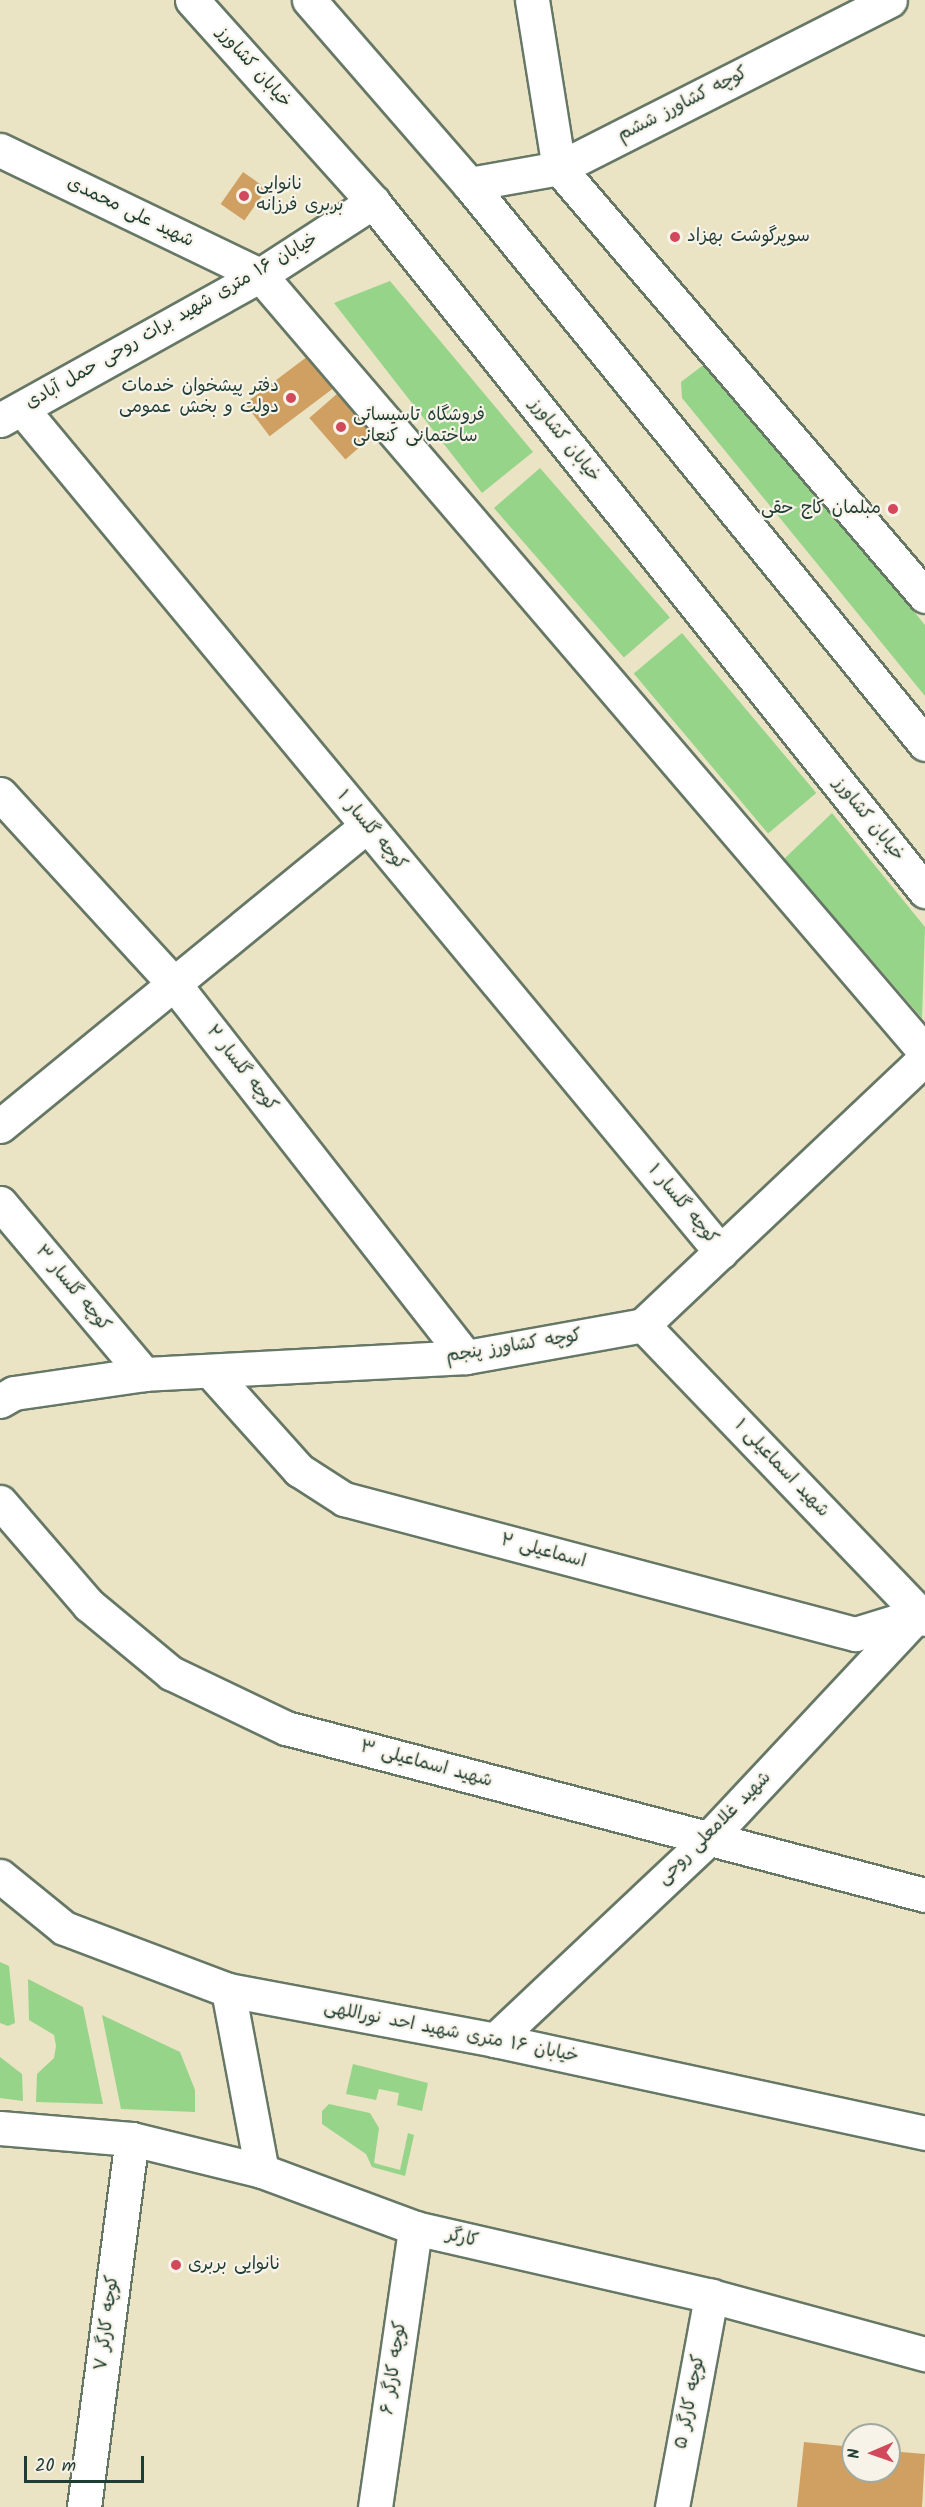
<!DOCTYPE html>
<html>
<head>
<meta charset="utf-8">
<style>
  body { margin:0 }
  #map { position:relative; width:925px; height:2507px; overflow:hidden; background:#eae4c4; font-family:Kalam,"Playpen Sans Arabic",sans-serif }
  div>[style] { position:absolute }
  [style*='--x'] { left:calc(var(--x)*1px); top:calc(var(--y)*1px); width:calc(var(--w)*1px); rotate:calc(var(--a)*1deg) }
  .green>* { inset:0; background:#96d489; transform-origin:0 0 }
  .building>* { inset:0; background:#cfa061; transform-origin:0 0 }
  .roads { filter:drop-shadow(2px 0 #676) drop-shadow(-2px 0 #676) drop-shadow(0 2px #676) drop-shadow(0 -2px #676) }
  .minor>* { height:33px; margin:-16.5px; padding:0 16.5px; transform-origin:16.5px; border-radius:16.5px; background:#fff }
  .tertiary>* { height:33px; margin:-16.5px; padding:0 16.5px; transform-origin:16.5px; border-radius:16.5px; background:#fff }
  .secondary>* { height:33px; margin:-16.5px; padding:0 16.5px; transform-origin:16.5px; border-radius:16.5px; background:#fff }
  .dots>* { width:16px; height:16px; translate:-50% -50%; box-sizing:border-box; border:3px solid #f7f3e8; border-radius:50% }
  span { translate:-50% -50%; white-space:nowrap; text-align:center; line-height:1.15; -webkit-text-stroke:4.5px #f7f3e8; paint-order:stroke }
  .street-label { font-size:18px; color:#1f3d34 }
  .poi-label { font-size:18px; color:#1f3d34 }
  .left { translate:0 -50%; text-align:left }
  .right { translate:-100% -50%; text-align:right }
  .north { position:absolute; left:841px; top:2423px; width:60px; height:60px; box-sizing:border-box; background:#f7f3e8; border:2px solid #a1aaa0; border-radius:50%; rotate:268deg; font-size:16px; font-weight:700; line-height:24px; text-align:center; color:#1f3d34 }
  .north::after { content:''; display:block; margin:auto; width:21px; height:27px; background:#d1495b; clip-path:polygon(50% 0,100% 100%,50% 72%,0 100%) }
  .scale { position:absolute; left:24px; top:2456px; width:120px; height:27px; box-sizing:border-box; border:3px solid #1f3d34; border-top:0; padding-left:8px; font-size:18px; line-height:21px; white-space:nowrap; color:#1f3d34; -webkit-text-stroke:4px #f7f3e8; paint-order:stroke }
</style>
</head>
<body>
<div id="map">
  <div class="green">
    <i style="clip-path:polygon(390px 281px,533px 452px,482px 493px,334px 303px)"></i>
    <i style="clip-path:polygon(702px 366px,718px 372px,925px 625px,925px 696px,682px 398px,681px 382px)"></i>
    <i style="left:540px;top:468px;width:198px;height:61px;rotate:49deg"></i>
    <i style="left:682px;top:633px;width:209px;height:63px;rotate:50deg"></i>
    <i style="clip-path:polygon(832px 813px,925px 927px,922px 1018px,784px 859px)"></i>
    <i style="clip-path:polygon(0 1962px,9px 1966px,15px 2023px,8px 2026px,0 2023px)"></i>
    <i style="clip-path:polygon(28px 1979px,83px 2007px,103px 2104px,36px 2102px,37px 2074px,54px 2058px,56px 2046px,54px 2035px,29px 2020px)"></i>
    <i style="clip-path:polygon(102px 2015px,180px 2052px,195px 2090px,195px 2112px,121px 2109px)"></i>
    <i style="clip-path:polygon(0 2057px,22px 2074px,23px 2101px,0 2098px)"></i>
    <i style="clip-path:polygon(353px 2064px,428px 2083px,422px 2111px,397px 2105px,399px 2093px,379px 2089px,376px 2100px,346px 2094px)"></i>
    <i style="clip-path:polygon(329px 2104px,370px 2113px,379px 2128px,374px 2163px,400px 2170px,408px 2133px,414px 2135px,405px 2176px,372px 2167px,366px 2154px,322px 2124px,322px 2111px)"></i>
  </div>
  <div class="building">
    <i style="left:243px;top:172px;width:29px;height:39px;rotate:35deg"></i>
    <i style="left:308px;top:356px;width:41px;height:79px;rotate:53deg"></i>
    <i style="left:338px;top:393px;width:55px;height:38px;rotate:49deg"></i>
    <i style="clip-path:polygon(804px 2442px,853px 2447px,853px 2471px,889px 2471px,889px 2451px,925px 2454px,922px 2507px,797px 2507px)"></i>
  </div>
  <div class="roads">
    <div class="minor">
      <i style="--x:532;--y:0;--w:170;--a:80.9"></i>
      <i style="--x:559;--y:168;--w:563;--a:49.46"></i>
      <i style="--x:0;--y:150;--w:288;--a:25.7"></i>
      <i style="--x:260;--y:275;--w:1023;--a:49.44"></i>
      <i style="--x:469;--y:184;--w:91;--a:-10.1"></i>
      <i style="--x:559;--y:168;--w:371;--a:-26.9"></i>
      <i style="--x:22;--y:409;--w:1095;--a:50.34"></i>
      <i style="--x:0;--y:794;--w:259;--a:47.5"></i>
      <i style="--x:175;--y:985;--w:472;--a:52"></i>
      <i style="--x:0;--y:1126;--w:474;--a:-39.3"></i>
      <i style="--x:0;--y:1203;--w:224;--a:49.9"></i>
      <i style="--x:643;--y:1325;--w:407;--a:46.2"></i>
      <i style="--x:211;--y:1372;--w:132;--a:48.1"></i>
      <i style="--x:299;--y:1470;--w:54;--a:32.8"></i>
      <i style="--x:344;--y:1499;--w:529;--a:14.8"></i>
      <i style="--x:855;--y:1634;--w:68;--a:-17.1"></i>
      <i style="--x:0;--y:1401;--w:16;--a:-30"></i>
      <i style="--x:14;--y:1393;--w:131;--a:-8.3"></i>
      <i style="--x:144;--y:1374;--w:322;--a:-3"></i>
      <i style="--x:466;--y:1357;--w:180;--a:-10.2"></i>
      <i style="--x:643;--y:1325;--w:388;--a:-43.4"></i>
      <i style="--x:0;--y:1502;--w:136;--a:49.2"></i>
      <i style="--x:89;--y:1605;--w:107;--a:39.7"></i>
      <i style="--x:171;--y:1673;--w:127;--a:25.6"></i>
      <i style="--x:286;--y:1728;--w:660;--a:14.65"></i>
      <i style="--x:228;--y:1990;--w:184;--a:79.4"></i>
      <i style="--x:495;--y:2040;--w:294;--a:-43.3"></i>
      <i style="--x:709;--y:1838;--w:304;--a:-46.9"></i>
      <i style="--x:0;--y:2128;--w:132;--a:4.8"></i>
      <i style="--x:132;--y:2139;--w:134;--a:13.8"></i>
      <i style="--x:262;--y:2171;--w:163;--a:20.4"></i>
      <i style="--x:415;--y:2228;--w:304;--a:12.9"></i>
      <i style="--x:711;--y:2296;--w:222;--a:15.2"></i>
      <i style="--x:84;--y:2507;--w:371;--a:-82.6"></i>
      <i style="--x:375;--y:2507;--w:282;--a:-81.8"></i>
      <i style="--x:672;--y:2507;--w:215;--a:-79.5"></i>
    </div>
    <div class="tertiary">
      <i style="--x:0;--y:420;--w:298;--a:-29.1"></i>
      <i style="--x:260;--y:275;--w:135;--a:-32.9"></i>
      <i style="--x:0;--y:1876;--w:82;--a:39.1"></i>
      <i style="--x:64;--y:1928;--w:175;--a:20.7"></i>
      <i style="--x:228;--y:1990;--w:272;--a:10.6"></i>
      <i style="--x:495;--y:2040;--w:440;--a:12.2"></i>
    </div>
    <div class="secondary">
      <i style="--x:192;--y:0;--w:271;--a:48.1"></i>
      <i style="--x:373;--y:202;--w:883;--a:51.3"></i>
      <i style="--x:309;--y:0;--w:244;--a:49"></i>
      <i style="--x:469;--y:184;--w:722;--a:50.84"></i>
    </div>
  </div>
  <div class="dots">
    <i style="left:244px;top:196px;background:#d1495b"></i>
    <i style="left:675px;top:237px;background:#d1495b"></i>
    <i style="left:291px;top:398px;background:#d1495b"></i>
    <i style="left:341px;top:427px;background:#d1495b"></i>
    <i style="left:893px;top:509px;background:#d1495b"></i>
    <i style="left:176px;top:2265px;background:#d1495b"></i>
  </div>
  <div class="street-label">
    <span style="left:253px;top:68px;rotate:48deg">خیابان کشاورز</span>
    <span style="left:683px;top:105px;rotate:-27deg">کوچه کشاورز ششم</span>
    <span style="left:130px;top:213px;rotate:26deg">شهید علی محمدی</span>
    <span style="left:172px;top:322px;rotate:-30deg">خیابان ۱۶ متری شهید برات روحی حمل آبادی</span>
    <span style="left:564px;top:441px;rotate:51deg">خیابان کشاورز</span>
    <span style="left:868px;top:820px;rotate:51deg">خیابان کشاورز</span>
    <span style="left:371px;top:831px;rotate:50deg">کوچه گلسار ۱</span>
    <span style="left:241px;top:1069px;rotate:52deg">کوچه گلسار ۲</span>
    <span style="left:682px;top:1205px;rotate:50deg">کوچه گلسار ۱</span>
    <span style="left:72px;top:1289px;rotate:50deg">کوچه گلسار ۳</span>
    <span style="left:514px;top:1347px;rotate:-9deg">کوچه کشاورز پنجم</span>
    <span style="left:781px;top:1469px;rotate:46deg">شهید اسماعیلی ۱</span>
    <span style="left:543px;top:1552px;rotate:15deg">اسماعیلی ۲</span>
    <span style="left:426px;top:1765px;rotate:15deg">شهید اسماعیلی ۳</span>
    <span style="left:715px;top:1829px;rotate:-45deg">شهید غلامعلی روحی</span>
    <span style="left:451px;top:2033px;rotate:11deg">خیابان ۱۶ متری شهید احد نوراللهی</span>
    <span style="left:462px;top:2239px;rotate:13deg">کارگر</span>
    <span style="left:108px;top:2323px;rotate:-83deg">کوچه کارگر ۷</span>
    <span style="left:395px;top:2368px;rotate:-82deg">کوچه کارگر ۶</span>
    <span style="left:691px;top:2402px;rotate:-79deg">کوچه کارگر ۵</span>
  </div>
  <div class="poi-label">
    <span class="left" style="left:256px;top:196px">نانوایی<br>بربری فرزانه</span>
    <span class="left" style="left:687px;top:237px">سوپرگوشت بهزاد</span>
    <span class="right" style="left:279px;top:398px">دفتر پیشخوان خدمات<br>دولت و بخش عمومی</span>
    <span class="left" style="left:353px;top:427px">فروشگاه تاسیساتی<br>ساختمانی کنعانی</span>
    <span class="right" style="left:881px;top:509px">مبلمان کاج حقی</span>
    <span class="left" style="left:188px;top:2265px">نانوایی بربری</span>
  </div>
  <div class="north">N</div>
  <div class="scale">20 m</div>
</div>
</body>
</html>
